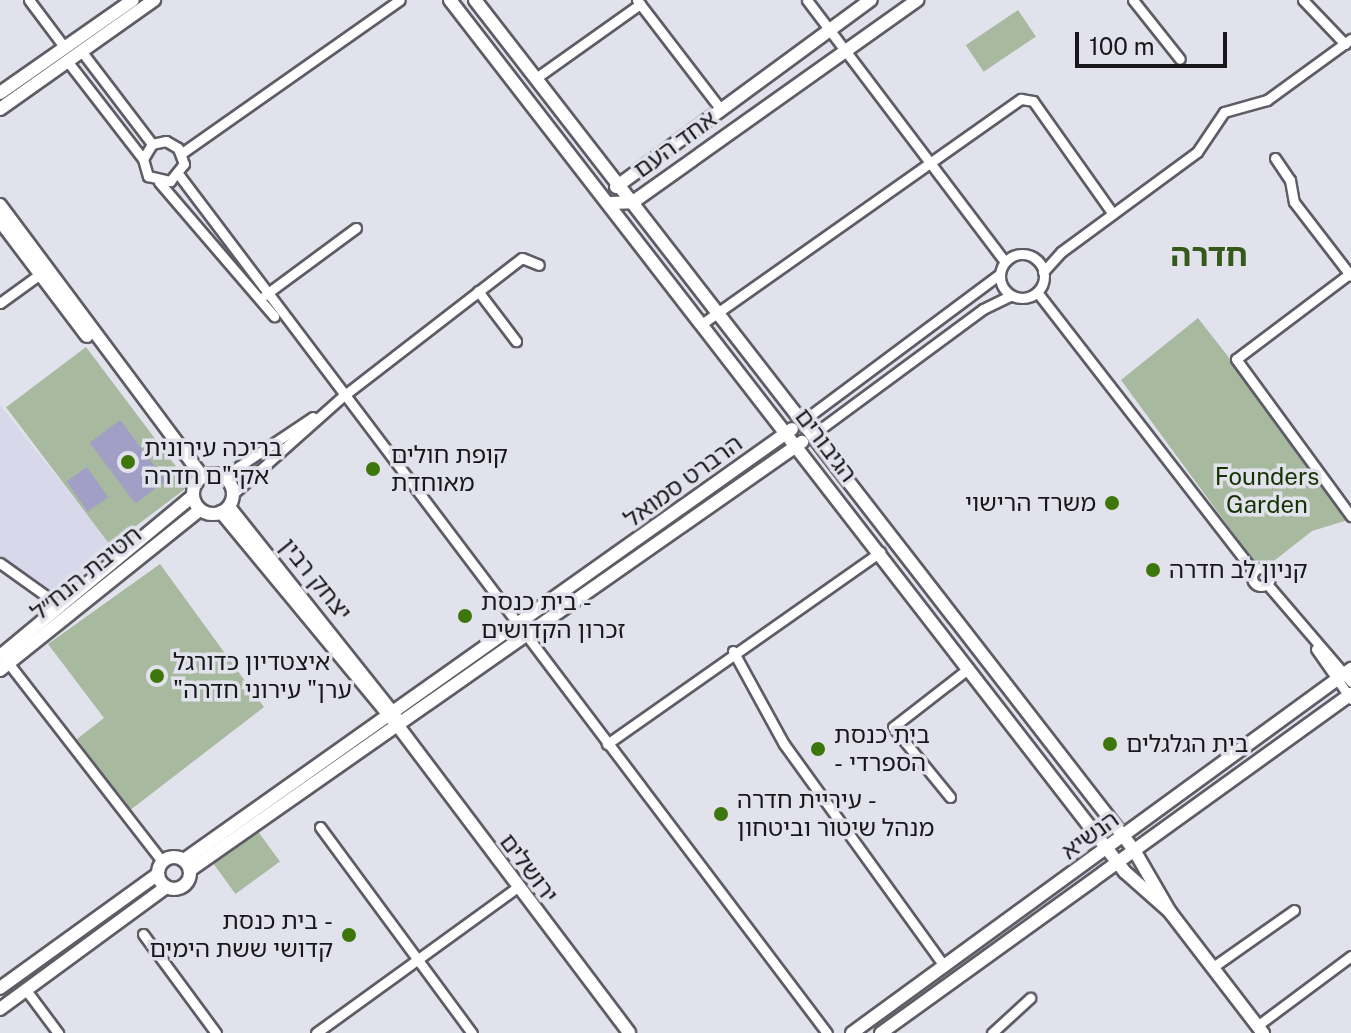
<!DOCTYPE html>
<html>
<head>
<meta charset="utf-8">
<style>
  body { margin:0 }
  #map { position:relative; width:1351px; height:1033px; overflow:hidden; background:#e2e2ec; font-family:"Public Sans","Noto Sans Hebrew",sans-serif }
  div>[style] { position:absolute }
  [style*='--x'] { left:calc(var(--x)*1px); top:calc(var(--y)*1px); width:calc(var(--w)*1px); rotate:calc(var(--a)*1deg) }
  .built>* { inset:0; background:#d9d8ea }
  .green>* { inset:0; background:#a7b99f; transform-origin:0 0 }
  .water>* { inset:0; background:#a29fc6; transform-origin:0 0 }
  .roads { filter:drop-shadow(2px 0 #5e5d66) drop-shadow(-2px 0 #5e5d66) drop-shadow(0 2px #5e5d66) drop-shadow(0 -2px #5e5d66) }
  .street>* { height:9px; margin:-4.5px; padding:0 4.5px; transform-origin:4.5px; border-radius:4.5px; background:#fff }
  .street>.ring { margin:-4.5px; padding:0; box-sizing:content-box; background:none; border:9px solid #fff; border-radius:50% }
  .secondary>* { height:12px; margin:-6px; padding:0 6px; transform-origin:6px; border-radius:6px; background:#fff }
  .secondary>.ring { margin:-6px; padding:0; box-sizing:content-box; background:none; border:12px solid #fff; border-radius:50% }
  .dots>* { width:22px; height:22px; translate:-50% -50%; box-sizing:border-box; border:4px solid #e2e2ec; border-radius:50% }
  span { translate:-50% -50%; white-space:nowrap; text-align:center; line-height:1.15; -webkit-text-stroke:7px #e2e2ec; paint-order:stroke }
  .street-label { font-size:24px; color:#18171b }
  .poi-label { font-size:24px; color:#18171b }
  .left { translate:0 -50%; text-align:left }
  .right { translate:-100% -50%; text-align:right }
  .park-label { font-size:24px; color:#153300 }
  .district-label { font-size:32px; color:#34591b; font-weight:700 }
  .scale { position:absolute; left:1075px; top:32px; width:152px; height:36px; box-sizing:border-box; border:4px solid #18171b; border-top:0; padding-left:10px; font-size:24px; line-height:28px; white-space:nowrap; color:#18171b; -webkit-text-stroke:6px #e2e2ec; paint-order:stroke }
</style>
</head>
<body>
<div id="map">
  <div class="built">
    <i style="clip-path:polygon(0 405px,114px 549px,55px 596px,0 558px)"></i>
  </div>
  <div class="green">
    <i style="left:1018px;top:10px;width:32px;height:63px;rotate:56deg"></i>
    <i style="clip-path:polygon(1198px 318px,1351px 514px,1351px 519px,1312px 531px,1261px 571px,1121px 380px)"></i>
    <i style="left:86px;top:347px;width:173px;height:100px;rotate:53deg"></i>
    <i style="clip-path:polygon(160px 564px,264px 707px,129px 811px,77px 739px,104px 718px,48px 644px)"></i>
    <i style="left:257px;top:830px;width:39px;height:55px;rotate:54deg"></i>
  </div>
  <div class="water">
    <i style="left:120px;top:420px;width:76px;height:38px;rotate:53deg"></i>
    <i style="left:87px;top:467px;width:37px;height:25px;rotate:55deg"></i>
  </div>
  <div class="roads">
    <div class="street">
      <i style="--x:29;--y:0;--w:60;--a:53.1"></i>
      <i style="--x:637;--y:0;--w:136;--a:52.5"></i>
      <i style="--x:807;--y:0;--w:328;--a:52.9"></i>
      <i style="--x:1133;--y:0;--w:75;--a:51.5"></i>
      <i style="--x:1303;--y:0;--w:61;--a:46.3"></i>
      <i style="--x:82;--y:52;--w:116;--a:52.7"></i>
      <i style="--x:68;--y:62;--w:123;--a:52.3"></i>
      <i style="--x:143;--y:159;--w:18;--a:74"></i>
      <i style="--x:148;--y:176;--w:23;--a:13"></i>
      <i style="--x:170;--y:181;--w:22;--a:-51"></i>
      <i style="--x:184;--y:164;--w:17;--a:-111"></i>
      <i style="--x:178;--y:148;--w:14;--a:-150"></i>
      <i style="--x:166;--y:141;--w:14;--a:168"></i>
      <i style="--x:152;--y:144;--w:17;--a:121"></i>
      <i style="--x:536;--y:78;--w:128;--a:-35.4"></i>
      <i style="--x:182;--y:153;--w:266;--a:-35.1"></i>
      <i style="--x:1275;--y:158;--w:27;--a:56"></i>
      <i style="--x:1290;--y:180;--w:22;--a:80"></i>
      <i style="--x:1294;--y:202;--w:93;--a:52.4"></i>
      <i style="--x:179;--y:175;--w:1075;--a:52.94"></i>
      <i style="--x:159;--y:182;--w:177;--a:49.4"></i>
      <i class="ring" style="left:1000px;top:254px;width:35px;height:35px"></i>
      <i style="--x:1043;--y:272;--w:27;--a:-48"></i>
      <i style="--x:1061;--y:252;--w:169;--a:-36.3"></i>
      <i style="--x:1197;--y:152;--w:48;--a:-56"></i>
      <i style="--x:1224;--y:112;--w:45;--a:-15.6"></i>
      <i style="--x:1267;--y:100;--w:104;--a:-36"></i>
      <i style="--x:1349;--y:274;--w:141;--a:143"></i>
      <i style="--x:1236;--y:359;--w:195;--a:53.8"></i>
      <i style="--x:478;--y:291;--w:63;--a:52.8"></i>
      <i style="--x:1037;--y:292;--w:354;--a:52.2"></i>
      <i style="--x:265;--y:295;--w:113;--a:-36.4"></i>
      <i style="--x:0;--y:303;--w:49;--a:-35.9"></i>
      <i style="--x:703;--y:323;--w:389;--a:-35.2"></i>
      <i style="--x:1021;--y:99;--w:12;--a:9"></i>
      <i style="--x:1033;--y:101;--w:138;--a:54.7"></i>
      <i style="--x:804;--y:420;--w:244;--a:-36.7"></i>
      <i style="--x:815;--y:433;--w:209;--a:-36.4"></i>
      <i style="--x:983;--y:309;--w:30;--a:-26"></i>
      <i style="--x:223;--y:477;--w:108;--a:-33.7"></i>
      <i style="--x:233;--y:494;--w:146;--a:-41.7"></i>
      <i style="--x:342;--y:397;--w:227;--a:-37.7"></i>
      <i style="--x:522;--y:258;--w:18;--a:22"></i>
      <i style="--x:0;--y:563;--w:74;--a:35.6"></i>
      <i class="ring" style="left:1252px;top:568px;width:9px;height:9px"></i>
      <i style="--x:1267;--y:584;--w:129;--a:49.4"></i>
      <i style="--x:1316;--y:649;--w:61;--a:55"></i>
      <i style="--x:733;--y:651;--w:106;--a:61.3"></i>
      <i style="--x:784;--y:744;--w:274;--a:54.2"></i>
      <i style="--x:6;--y:660;--w:254;--a:52.2"></i>
      <i style="--x:607;--y:744;--w:334;--a:-35.1"></i>
      <i style="--x:950;--y:797;--w:90;--a:-129.2"></i>
      <i style="--x:893;--y:727;--w:96;--a:-37.8"></i>
      <i style="--x:320;--y:827;--w:256;--a:53.6"></i>
      <i style="--x:143;--y:934;--w:123;--a:53.6"></i>
      <i style="--x:1213;--y:967;--w:99;--a:-35.1"></i>
      <i style="--x:26;--y:990;--w:54;--a:53.3"></i>
      <i style="--x:1257;--y:1026;--w:117;--a:-36.7"></i>
      <i style="--x:316;--y:1033;--w:247;--a:-35.9"></i>
      <i style="--x:992;--y:1033;--w:52;--a:-42.6"></i>
    </div>
    <div class="secondary">
      <i style="--x:450;--y:0;--w:1103;--a:52.26"></i>
      <i style="--x:1125;--y:872;--w:60;--a:41.6"></i>
      <i style="--x:475;--y:0;--w:1076;--a:52.21"></i>
      <i style="--x:1134;--y:850;--w:72;--a:59.9"></i>
      <i style="--x:1170;--y:912;--w:153;--a:52.5"></i>
      <i style="--x:0;--y:93;--w:162;--a:-35"></i>
      <i style="--x:0;--y:109;--w:189;--a:-35.3"></i>
      <i style="--x:616;--y:187;--w:316;--a:-36.3"></i>
      <i style="--x:610;--y:203;--w:23;--a:-2"></i>
      <i style="--x:633;--y:202;--w:349;--a:-35.4"></i>
      <i style="--x:0;--y:205;--w:339;--a:53.3"></i>
      <i style="--x:0;--y:221;--w:144;--a:52.9"></i>
      <i class="ring" style="left:193px;top:474px;width:28px;height:28px"></i>
      <i style="--x:229;--y:507;--w:267;--a:51.5"></i>
      <i style="--x:221;--y:512;--w:278;--a:50.4"></i>
      <i style="--x:398;--y:726;--w:384;--a:53"></i>
      <i style="--x:0;--y:656;--w:251;--a:-39.7"></i>
      <i style="--x:0;--y:670;--w:256;--a:-38.7"></i>
      <i class="ring" style="left:158px;top:857px;width:20px;height:20px"></i>
      <i style="--x:184;--y:860;--w:745;--a:-35.33"></i>
      <i style="--x:190;--y:870;--w:747;--a:-34.97"></i>
      <i style="--x:0;--y:988;--w:195;--a:-35.8"></i>
      <i style="--x:0;--y:1009;--w:206;--a:-36.3"></i>
      <i style="--x:852;--y:1033;--w:618;--a:-36.11"></i>
      <i style="--x:881;--y:1033;--w:580;--a:-35.8"></i>
    </div>
  </div>
  <div class="dots">
    <i style="left:128px;top:462px;background:#3d770c"></i>
    <i style="left:373px;top:469px;background:#3d770c"></i>
    <i style="left:1112px;top:503px;background:#3d770c"></i>
    <i style="left:1153px;top:570px;background:#3d770c"></i>
    <i style="left:465px;top:616px;background:#3d770c"></i>
    <i style="left:157px;top:676px;background:#3d770c"></i>
    <i style="left:1110px;top:744px;background:#3d770c"></i>
    <i style="left:818px;top:749px;background:#3d770c"></i>
    <i style="left:721px;top:814px;background:#3d770c"></i>
    <i style="left:349px;top:935px;background:#3d770c"></i>
  </div>
  <div class="street-label">
    <span style="left:675px;top:144px;rotate:-36deg">אחד העם</span>
    <span style="left:826px;top:445px;rotate:53deg">הגיבורים</span>
    <span style="left:683px;top:481px;rotate:-36deg">הרברט סמואל</span>
    <span style="left:86px;top:573px;rotate:-39deg">חטיבת הנח״ל</span>
    <span style="left:316px;top:579px;rotate:51deg">יצחק רבין</span>
    <span style="left:1090px;top:835px;rotate:-36deg">הנשיא</span>
    <span style="left:529px;top:868px;rotate:53deg">ירושלים</span>
  </div>
  <div class="poi-label">
    <span class="left" style="left:144px;top:462px">בריכה עירונית<br>אקי"ם חדרה</span>
    <span class="left" style="left:391px;top:469px">קופת חולים<br>מאוחדת</span>
    <span class="right" style="left:1096px;top:503px">משרד הרישוי</span>
    <span class="left" style="left:1169px;top:570px">קניון לב חדרה</span>
    <span class="left" style="left:481px;top:616px">בית כנסת -<br>זכרון הקדושים</span>
    <span class="left" style="left:173px;top:676px">איצטדיון כדורגל<br>"ערן" עירוני חדרה</span>
    <span class="left" style="left:834px;top:749px">בית כנסת<br>- הספרדי</span>
    <span class="left" style="left:1126px;top:744px">בית הגלגלים</span>
    <span class="left" style="left:737px;top:814px">עיריית חדרה -<br>מנהל שיטור וביטחון</span>
    <span class="right" style="left:333px;top:935px">בית כנסת -<br>קדושי ששת הימים</span>
  </div>
  <div class="park-label">
    <span style="left:1267px;top:491px">Founders<br>Garden</span>
  </div>
  <div class="district-label">
    <span style="left:1209px;top:255px">חדרה</span>
  </div>
  <div class="scale">100 m</div>
</div>
</body>
</html>
